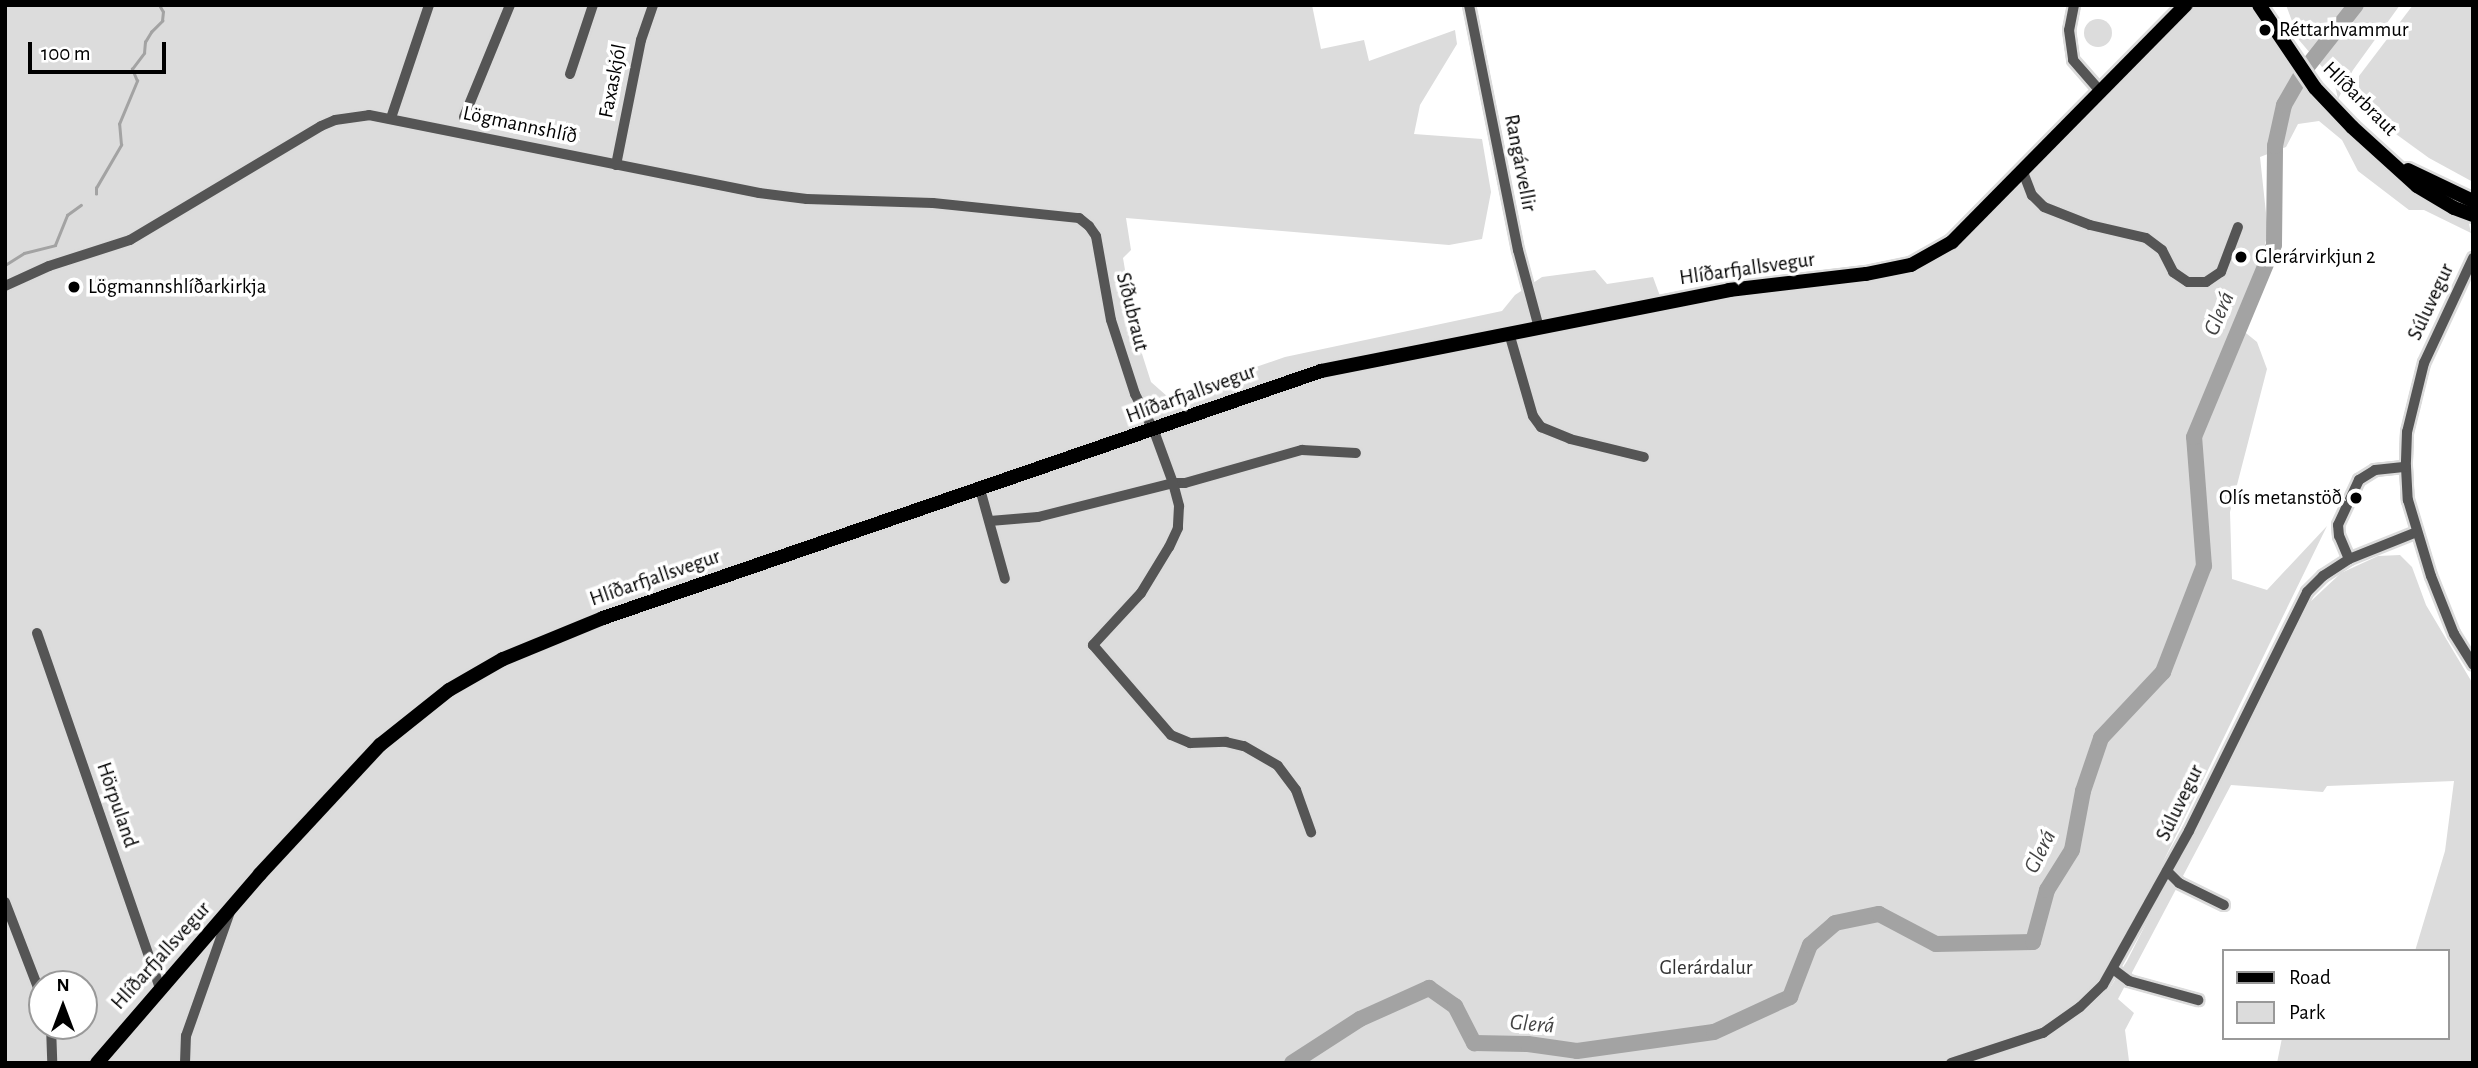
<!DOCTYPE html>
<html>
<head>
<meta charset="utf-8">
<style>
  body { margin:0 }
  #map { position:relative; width:2478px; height:1068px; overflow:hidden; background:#fff; font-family:"Alegreya Sans",sans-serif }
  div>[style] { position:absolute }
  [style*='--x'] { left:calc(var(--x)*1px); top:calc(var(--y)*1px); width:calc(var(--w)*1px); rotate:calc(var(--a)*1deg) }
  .green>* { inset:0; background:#dcdcdc }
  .round { border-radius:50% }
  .stream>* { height:2.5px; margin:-1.25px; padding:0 1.25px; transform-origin:1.25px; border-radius:1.25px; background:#a3a3a3 }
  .river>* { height:16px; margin:-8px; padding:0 8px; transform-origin:8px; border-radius:8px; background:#a3a3a3 }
  .roads { filter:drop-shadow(2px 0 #dbdbdb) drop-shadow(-2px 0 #dbdbdb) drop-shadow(0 2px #dbdbdb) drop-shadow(0 -2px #dbdbdb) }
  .minor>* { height:10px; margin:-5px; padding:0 5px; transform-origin:5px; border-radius:5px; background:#555 }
  .major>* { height:14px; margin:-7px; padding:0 7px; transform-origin:7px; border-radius:7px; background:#000 }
  .dots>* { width:19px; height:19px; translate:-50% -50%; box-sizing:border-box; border:4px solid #fff; border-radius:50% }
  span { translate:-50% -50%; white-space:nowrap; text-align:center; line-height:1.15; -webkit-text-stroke:7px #fff; paint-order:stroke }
  .poi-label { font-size:21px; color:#000 }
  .left { translate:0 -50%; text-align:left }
  .right { translate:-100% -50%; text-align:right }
  .street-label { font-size:21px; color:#000 }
  .park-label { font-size:21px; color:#333 }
  .water-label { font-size:23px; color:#444; font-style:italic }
  .frame { position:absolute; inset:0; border:7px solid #000; pointer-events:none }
  .legend { position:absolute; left:2222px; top:949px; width:228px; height:91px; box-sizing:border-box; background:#fff; border:2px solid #999; margin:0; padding:9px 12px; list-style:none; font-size:21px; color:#000 }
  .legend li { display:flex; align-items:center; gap:14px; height:35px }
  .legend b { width:35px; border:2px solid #999 }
  .north { position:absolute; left:28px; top:970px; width:70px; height:70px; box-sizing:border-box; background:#fff; border:2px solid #999; border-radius:50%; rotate:0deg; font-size:19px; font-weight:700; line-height:28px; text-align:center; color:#000 }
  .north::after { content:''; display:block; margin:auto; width:24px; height:32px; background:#000; clip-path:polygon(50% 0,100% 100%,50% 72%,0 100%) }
  .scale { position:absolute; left:28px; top:42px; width:138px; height:32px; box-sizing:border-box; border:4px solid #000; border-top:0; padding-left:9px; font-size:21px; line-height:24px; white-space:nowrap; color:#000; -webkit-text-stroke:5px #fff; paint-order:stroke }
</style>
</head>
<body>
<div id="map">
  <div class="green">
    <i style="clip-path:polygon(evenodd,5px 5px,1312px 5px,1321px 49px,1364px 40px,1369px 61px,1455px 30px,1457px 44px,1420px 105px,1414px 134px,1482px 139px,1491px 192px,1482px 239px,1449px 245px,1126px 218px,1131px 250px,1123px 258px,1136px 335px,1151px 382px,1168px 397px,1285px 357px,1502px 311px,1515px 295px,1542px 277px,1595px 270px,1607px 284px,1653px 277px,1664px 307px,1879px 277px,1917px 269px,1972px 234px,2185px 11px,2193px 5px,2253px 5px,2310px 93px,2468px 219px,2471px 233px,2424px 210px,2409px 210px,2358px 171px,2342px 140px,2319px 121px,2298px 124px,2286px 147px,2260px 157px,2268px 232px,2258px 273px,2236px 325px,2257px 342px,2267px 369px,2230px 512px,2232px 579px,2267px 590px,2327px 526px,2126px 938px,2097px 982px,2108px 991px,2127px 961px,2309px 603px,2341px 573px,2378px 556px,2400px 555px,2412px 567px,2426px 605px,2473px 684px,2473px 1063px,2277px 1063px,2282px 1038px,2448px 1038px,2448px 951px,2415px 951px,2445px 851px,2454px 781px,2327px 786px,2323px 792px,2231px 785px,2118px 999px,2134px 1013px,2125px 1030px,2129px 1061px,2133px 1063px,5px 1063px,5px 5px,42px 984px,84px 984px,84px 1026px,42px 1026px,42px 984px)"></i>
    <i style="clip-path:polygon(2286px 5px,2400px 5px,2353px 70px,2338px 99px,2334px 81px,2299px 40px)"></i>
    <i style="clip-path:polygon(2413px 5px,2473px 5px,2473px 182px,2429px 158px,2389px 129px,2367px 110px,2359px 96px,2359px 76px)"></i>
    <i class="round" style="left:2084px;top:19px;width:28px;height:28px"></i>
  </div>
  <div class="stream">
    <i style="--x:96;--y:194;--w:6;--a:-90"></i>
    <i style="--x:96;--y:188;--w:50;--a:-59.8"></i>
    <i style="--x:121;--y:145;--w:21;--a:-95"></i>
    <i style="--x:119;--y:124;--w:47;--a:-67.3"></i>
    <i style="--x:137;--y:81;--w:13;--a:-113"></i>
    <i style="--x:132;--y:69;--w:20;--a:-53"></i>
    <i style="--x:144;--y:53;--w:11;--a:-85"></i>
    <i style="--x:145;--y:42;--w:12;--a:-59"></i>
    <i style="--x:151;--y:32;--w:16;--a:-45"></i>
    <i style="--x:162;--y:21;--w:9;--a:-84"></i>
    <i style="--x:163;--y:12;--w:8;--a:-120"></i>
    <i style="--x:5;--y:265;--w:22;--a:-32"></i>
    <i style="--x:24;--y:253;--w:32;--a:-14"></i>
    <i style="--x:55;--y:245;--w:32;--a:-68"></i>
    <i style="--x:67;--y:215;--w:17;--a:-36"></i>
  </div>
  <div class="river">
    <i style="--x:1292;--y:1063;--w:81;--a:-32.9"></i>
    <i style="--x:1360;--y:1019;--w:76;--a:-24.2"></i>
    <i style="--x:1429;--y:988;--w:32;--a:35"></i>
    <i style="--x:1455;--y:1006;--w:42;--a:62.8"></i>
    <i style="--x:1474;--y:1043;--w:54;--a:1.1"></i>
    <i style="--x:1528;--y:1044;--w:49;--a:8.1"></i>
    <i style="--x:1577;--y:1051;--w:138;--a:-7.9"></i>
    <i style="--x:1714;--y:1032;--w:84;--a:-24.7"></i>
    <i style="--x:1790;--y:997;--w:56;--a:-69"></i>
    <i style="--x:1810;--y:945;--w:33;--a:-41"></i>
    <i style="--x:1835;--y:923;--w:45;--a:-11.6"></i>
    <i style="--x:1879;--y:914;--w:64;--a:27.8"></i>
    <i style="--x:1936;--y:944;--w:97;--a:-1.2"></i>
    <i style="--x:2033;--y:942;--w:54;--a:-74.9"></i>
    <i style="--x:2047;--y:890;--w:47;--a:-58"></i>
    <i style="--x:2072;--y:850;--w:60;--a:-79.4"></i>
    <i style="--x:2083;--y:791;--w:56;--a:-71.2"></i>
    <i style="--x:2101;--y:738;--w:91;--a:-46.8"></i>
    <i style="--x:2163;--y:672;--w:114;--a:-68.9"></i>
    <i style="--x:2204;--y:566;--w:129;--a:-94.4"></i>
    <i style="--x:2194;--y:437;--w:208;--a:-67.4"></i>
    <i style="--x:2274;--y:245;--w:99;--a:-89.4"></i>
    <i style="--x:2275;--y:146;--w:42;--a:-77.6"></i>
    <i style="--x:2284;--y:105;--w:38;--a:-60"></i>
    <i style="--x:2303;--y:72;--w:85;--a:-51.7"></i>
  </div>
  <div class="roads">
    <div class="minor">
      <i style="--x:1469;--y:5;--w:250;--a:78.7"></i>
      <i style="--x:1518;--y:250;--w:81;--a:74.9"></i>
      <i style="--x:2074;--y:5;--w:25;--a:101"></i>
      <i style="--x:2069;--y:30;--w:30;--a:82"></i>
      <i style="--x:2073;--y:60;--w:41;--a:48.9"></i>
      <i style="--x:570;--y:74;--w:73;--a:-71.6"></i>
      <i style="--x:464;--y:117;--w:121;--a:-67.7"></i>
      <i style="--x:391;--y:118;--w:119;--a:-71.4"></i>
      <i style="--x:616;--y:165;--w:127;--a:-78.7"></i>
      <i style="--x:641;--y:40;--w:37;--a:-71"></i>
      <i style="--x:2023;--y:172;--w:25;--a:69"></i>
      <i style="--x:2032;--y:195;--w:17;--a:45"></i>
      <i style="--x:2044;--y:207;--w:49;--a:21.4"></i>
      <i style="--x:2090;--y:225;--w:57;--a:13.1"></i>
      <i style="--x:2146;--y:238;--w:20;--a:37"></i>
      <i style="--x:2162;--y:250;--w:25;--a:63"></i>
      <i style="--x:2173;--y:272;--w:18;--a:34"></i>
      <i style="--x:2188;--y:282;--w:18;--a:0"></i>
      <i style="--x:2206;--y:282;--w:18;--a:-34"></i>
      <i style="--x:2221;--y:272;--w:48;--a:-69.3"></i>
      <i style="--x:2473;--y:258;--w:116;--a:115"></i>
      <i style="--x:2424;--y:363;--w:71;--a:103.8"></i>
      <i style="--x:2407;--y:432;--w:35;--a:92"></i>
      <i style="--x:2406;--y:467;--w:33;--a:87"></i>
      <i style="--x:2408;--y:500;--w:79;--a:73.2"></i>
      <i style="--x:2431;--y:576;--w:62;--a:68.4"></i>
      <i style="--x:2454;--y:634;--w:36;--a:58"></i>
      <i style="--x:5;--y:286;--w:48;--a:-24.4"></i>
      <i style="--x:49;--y:266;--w:85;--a:-17.8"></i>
      <i style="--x:130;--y:240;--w:222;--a:-30.8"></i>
      <i style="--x:321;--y:126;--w:15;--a:-23"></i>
      <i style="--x:335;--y:120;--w:34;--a:-8"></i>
      <i style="--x:369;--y:115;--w:398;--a:11.3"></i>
      <i style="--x:759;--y:193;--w:48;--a:7.1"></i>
      <i style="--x:807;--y:199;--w:126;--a:1.8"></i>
      <i style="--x:933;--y:203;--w:147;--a:5.9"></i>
      <i style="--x:1079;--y:218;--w:13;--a:39"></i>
      <i style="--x:1089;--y:226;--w:12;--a:55"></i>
      <i style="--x:1096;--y:236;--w:85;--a:79.9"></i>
      <i style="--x:1111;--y:320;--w:78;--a:72"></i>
      <i style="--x:1135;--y:394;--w:42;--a:62.8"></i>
      <i style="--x:1154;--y:431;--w:55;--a:69.9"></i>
      <i style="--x:1173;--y:483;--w:12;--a:0"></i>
      <i style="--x:1185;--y:483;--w:122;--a:-15.8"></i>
      <i style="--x:1302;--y:450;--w:54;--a:3.2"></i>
      <i style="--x:1509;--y:333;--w:86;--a:73.9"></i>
      <i style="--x:1533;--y:416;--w:14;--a:54"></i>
      <i style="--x:1541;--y:427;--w:31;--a:22"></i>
      <i style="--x:1570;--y:439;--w:76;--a:13.7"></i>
      <i style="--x:980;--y:489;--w:93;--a:74.5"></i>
      <i style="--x:990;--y:521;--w:48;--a:-4.8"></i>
      <i style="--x:1038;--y:517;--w:139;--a:-14.1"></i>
      <i style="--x:1173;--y:483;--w:24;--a:75"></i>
      <i style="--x:1179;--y:506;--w:22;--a:93"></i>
      <i style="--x:1178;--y:528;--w:21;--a:115"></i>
      <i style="--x:1169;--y:547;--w:54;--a:121.3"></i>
      <i style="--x:1141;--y:593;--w:71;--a:132.7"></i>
      <i style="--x:1093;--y:645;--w:119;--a:49.1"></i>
      <i style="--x:1171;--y:735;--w:21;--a:23"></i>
      <i style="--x:1190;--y:743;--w:36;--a:-2"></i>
      <i style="--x:1226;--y:742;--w:18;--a:13"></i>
      <i style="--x:1244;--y:746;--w:39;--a:30"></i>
      <i style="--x:1278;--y:766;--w:30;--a:53"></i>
      <i style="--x:1296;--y:790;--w:45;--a:70.3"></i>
      <i style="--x:2349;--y:559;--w:25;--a:-113"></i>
      <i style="--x:2339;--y:536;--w:11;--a:-95"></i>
      <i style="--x:2338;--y:525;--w:50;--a:-65"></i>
      <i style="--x:2359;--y:480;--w:19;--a:-32"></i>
      <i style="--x:2375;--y:470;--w:31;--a:-6"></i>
      <i style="--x:37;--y:633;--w:377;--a:70.9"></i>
      <i style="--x:2167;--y:871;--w:17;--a:45"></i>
      <i style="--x:2179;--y:883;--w:50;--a:26.1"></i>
      <i style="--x:5;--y:902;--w:103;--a:68.9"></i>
      <i style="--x:2113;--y:969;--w:20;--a:37"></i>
      <i style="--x:2129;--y:981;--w:72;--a:15.4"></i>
      <i style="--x:51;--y:1026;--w:37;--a:88"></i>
      <i style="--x:185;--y:1063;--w:27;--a:-88"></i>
      <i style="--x:186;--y:1036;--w:132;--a:-70.5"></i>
      <i style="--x:1951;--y:1063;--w:97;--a:-18.1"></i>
      <i style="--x:2043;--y:1033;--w:45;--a:-35.1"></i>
      <i style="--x:2080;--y:1007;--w:32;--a:-44"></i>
      <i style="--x:2103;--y:985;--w:176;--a:-60.8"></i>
      <i style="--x:2189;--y:831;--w:267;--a:-63.7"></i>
      <i style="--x:2307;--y:592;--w:23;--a:-45"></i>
      <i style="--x:2323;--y:576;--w:31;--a:-33"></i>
      <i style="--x:2349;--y:559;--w:73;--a:-21.7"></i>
    </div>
    <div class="major">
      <i style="--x:2259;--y:5;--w:100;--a:56"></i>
      <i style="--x:2315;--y:88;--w:54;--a:46.5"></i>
      <i style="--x:2352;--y:127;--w:88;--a:42.2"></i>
      <i style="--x:2417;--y:186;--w:43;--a:30.7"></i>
      <i style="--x:2454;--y:208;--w:20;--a:20"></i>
      <i style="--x:2408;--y:170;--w:72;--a:25.5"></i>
      <i style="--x:97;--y:1063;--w:250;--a:-49.2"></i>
      <i style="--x:260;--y:874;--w:176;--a:-47.1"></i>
      <i style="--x:380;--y:745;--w:88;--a:-38.6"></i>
      <i style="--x:449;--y:690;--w:62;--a:-29.9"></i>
      <i style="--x:503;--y:659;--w:108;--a:-22.3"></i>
      <i style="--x:603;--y:618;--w:759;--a:-18.98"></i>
      <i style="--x:1321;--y:371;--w:416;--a:-11.2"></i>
      <i style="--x:1729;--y:290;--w:138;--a:-6.7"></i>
      <i style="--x:1866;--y:274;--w:46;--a:-11.3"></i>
      <i style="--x:1911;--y:265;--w:47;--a:-29.3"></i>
      <i style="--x:1952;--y:242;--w:333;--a:-45.4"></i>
    </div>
  </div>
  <div class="dots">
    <i style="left:2265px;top:30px;background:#000"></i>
    <i style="left:2241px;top:257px;background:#000"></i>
    <i style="left:74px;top:287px;background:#000"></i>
    <i style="left:2356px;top:498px;background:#000"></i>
  </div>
  <div class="poi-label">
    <span class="left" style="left:2279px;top:30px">Réttarhvammur</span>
    <span class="left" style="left:2255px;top:257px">Glerárvirkjun 2</span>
    <span class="left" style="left:88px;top:287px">Lögmannshlíðarkirkja</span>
    <span class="right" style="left:2342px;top:498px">Olís metanstöð</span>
  </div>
  <div class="street-label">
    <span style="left:613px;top:81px;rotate:-79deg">Faxaskjól</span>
    <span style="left:2360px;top:99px;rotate:45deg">Hlíðarbraut</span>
    <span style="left:520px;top:125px;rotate:12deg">Lögmannshlíð</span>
    <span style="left:1520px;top:163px;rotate:79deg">Rangárvellir</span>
    <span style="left:1747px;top:269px;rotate:-8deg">Hlíðarfjallsvegur</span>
    <span style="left:2431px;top:302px;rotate:-65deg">Súluvegur</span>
    <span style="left:1132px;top:312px;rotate:76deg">Síðubraut</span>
    <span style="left:1191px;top:394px;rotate:-20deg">Hlíðarfjallsvegur</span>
    <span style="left:655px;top:578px;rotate:-19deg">Hlíðarfjallsvegur</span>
    <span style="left:2180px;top:803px;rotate:-64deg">Súluvegur</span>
    <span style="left:117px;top:805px;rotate:71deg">Hörpuland</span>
    <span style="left:161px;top:956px;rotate:-48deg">Hlíðarfjallsvegur</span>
  </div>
  <div class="park-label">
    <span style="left:1706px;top:968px">Glerárdalur</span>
  </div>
  <div class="water-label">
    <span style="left:2220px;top:314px;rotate:-67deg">Glerá</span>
    <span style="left:2041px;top:852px;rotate:-64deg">Glerá</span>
    <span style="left:1532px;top:1025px;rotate:5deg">Glerá</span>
  </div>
  <div class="frame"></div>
  <ul class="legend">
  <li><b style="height:9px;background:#000"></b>Road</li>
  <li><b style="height:19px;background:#dcdcdc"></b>Park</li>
  </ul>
  <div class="north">N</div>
  <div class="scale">100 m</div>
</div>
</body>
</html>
